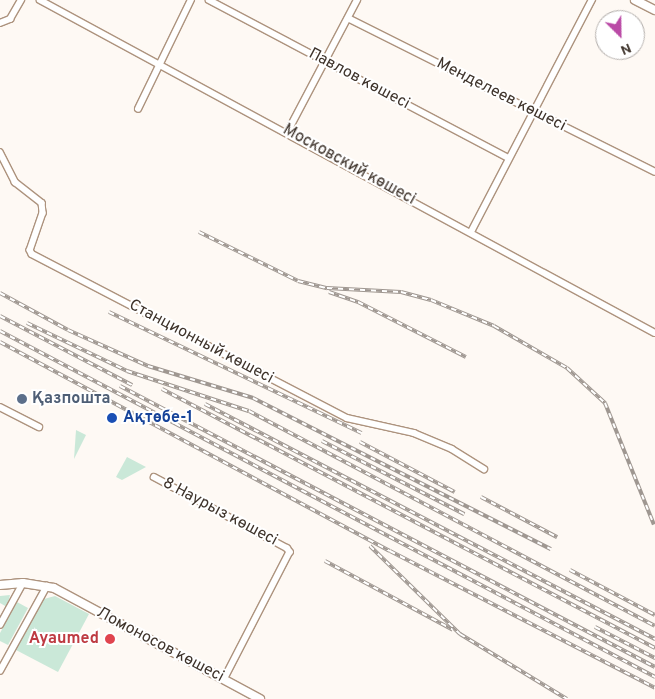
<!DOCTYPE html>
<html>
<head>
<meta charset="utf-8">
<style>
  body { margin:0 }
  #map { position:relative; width:655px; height:699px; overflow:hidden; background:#fef9f4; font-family:Overpass,sans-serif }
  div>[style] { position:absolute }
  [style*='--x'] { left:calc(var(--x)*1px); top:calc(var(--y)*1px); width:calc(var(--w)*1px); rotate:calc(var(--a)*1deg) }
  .green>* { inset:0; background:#cae8d8 }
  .roads { filter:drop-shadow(1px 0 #ad937e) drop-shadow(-1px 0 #ad937e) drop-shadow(0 1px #ad937e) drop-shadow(0 -1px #ad937e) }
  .street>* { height:5.5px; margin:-2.75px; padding:0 2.75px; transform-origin:2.75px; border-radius:2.75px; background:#fff }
  .secondary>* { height:8px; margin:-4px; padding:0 4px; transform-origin:4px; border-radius:4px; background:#fff }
  .rail>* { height:4px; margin-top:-2px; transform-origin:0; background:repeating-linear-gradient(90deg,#fff 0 5.5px,#9f9791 0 11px); box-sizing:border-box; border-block:1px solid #9f9791 }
  .dots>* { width:14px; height:14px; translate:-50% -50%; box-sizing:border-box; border:2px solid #fff; border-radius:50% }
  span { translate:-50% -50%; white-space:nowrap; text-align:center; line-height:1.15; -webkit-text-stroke:4px #fff; paint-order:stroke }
  .street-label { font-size:16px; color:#3e332b }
  .service-label { font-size:16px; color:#4e5e75; font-weight:700 }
  .left { translate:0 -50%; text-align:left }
  .transit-label { font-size:16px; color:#164399; font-weight:700 }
  .health-label { font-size:16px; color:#be3a42; font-weight:700 }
  .right { translate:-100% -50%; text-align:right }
  .north { position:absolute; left:595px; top:10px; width:50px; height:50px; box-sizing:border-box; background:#fff; border:1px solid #b2adaa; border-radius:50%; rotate:157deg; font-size:14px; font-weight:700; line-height:20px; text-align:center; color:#3e332b }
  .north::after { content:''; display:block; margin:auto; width:18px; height:22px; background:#ba4aa6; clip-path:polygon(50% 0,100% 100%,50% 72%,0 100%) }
</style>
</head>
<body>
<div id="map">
  <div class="green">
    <i style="clip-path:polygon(76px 430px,86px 435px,74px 459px)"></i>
    <i style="clip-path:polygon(127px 457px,146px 467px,122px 480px,116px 477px)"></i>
    <i style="clip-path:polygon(10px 595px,7px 607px,0 603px,0 596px)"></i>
    <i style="clip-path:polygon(55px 596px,89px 614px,58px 672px,16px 650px,44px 599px)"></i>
    <i style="clip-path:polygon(17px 602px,28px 608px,8px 645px,0 641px,0 633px)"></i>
  </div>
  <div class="roads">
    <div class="street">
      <i style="--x:40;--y:0;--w:699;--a:28.43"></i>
      <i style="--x:209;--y:0;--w:339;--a:27.8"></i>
      <i style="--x:348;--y:18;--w:343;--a:26.6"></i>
      <i style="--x:0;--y:23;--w:11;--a:-22"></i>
      <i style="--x:10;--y:19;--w:22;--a:-60"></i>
      <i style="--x:138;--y:109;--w:121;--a:-64.1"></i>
      <i style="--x:288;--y:131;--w:148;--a:-62.2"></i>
      <i style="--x:0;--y:152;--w:34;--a:63"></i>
      <i style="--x:15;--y:182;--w:34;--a:38"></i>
      <i style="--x:42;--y:203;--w:10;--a:84"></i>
      <i style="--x:43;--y:213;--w:39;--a:109"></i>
      <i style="--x:30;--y:250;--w:4;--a:63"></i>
      <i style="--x:32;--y:254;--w:355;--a:27.5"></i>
      <i style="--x:347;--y:418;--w:69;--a:12.6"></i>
      <i style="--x:414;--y:433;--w:41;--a:22.8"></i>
      <i style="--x:452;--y:449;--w:38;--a:32"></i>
      <i style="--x:471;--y:232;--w:262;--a:-62.5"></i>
      <i style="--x:0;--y:407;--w:44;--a:27.1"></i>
      <i style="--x:154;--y:477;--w:151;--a:28.1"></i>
      <i style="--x:287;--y:548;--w:5;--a:53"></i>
      <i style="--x:290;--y:552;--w:144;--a:117.3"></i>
      <i style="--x:0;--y:625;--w:48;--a:-61.3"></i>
      <i style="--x:0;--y:671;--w:97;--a:-61.1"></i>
    </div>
    <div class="secondary">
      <i style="--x:635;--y:0;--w:22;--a:27"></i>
      <i style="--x:0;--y:585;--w:23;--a:-5"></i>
      <i style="--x:23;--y:583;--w:31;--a:9"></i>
      <i style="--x:54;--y:588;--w:234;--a:28.3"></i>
    </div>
  </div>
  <div class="rail">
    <i style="--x:199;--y:232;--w:110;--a:26.3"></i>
    <i style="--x:298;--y:281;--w:30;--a:14"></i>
    <i style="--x:327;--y:288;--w:74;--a:3.1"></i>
    <i style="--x:401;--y:292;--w:31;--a:15"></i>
    <i style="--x:431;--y:300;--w:68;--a:22.4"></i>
    <i style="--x:494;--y:326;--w:84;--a:29.9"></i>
    <i style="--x:567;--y:368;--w:52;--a:42.6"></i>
    <i style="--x:605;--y:403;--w:131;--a:68.1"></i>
    <i style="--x:329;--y:292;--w:31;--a:19"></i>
    <i style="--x:358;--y:302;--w:121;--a:27"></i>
    <i style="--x:0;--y:293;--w:77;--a:28.6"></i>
    <i style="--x:68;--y:330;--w:88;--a:24.2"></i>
    <i style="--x:148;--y:366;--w:110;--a:16.9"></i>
    <i style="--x:253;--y:398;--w:334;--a:26.9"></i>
    <i style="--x:109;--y:312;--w:280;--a:25.6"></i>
    <i style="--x:0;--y:316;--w:149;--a:27.6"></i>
    <i style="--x:27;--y:323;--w:111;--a:25.6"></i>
    <i style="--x:127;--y:371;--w:128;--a:18.2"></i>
    <i style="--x:249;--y:411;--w:459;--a:27.9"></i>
    <i style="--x:0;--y:331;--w:741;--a:27.84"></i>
    <i style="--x:0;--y:342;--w:442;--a:28.2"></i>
    <i style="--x:390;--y:551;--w:298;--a:27.3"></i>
    <i style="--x:120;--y:386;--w:604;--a:27.71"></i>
    <i style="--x:162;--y:389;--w:557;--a:27.72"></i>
    <i style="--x:205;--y:404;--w:508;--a:27.57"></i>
    <i style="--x:322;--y:441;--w:160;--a:27.2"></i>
    <i style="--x:360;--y:442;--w:107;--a:27.8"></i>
    <i style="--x:481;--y:497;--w:86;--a:27.8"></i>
    <i style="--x:370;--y:546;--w:126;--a:44.4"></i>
    <i style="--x:460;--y:634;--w:125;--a:31.3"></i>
    <i style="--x:325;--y:561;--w:145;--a:28.3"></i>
    <i style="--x:570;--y:570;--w:96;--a:27.9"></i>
    <i style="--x:595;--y:627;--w:68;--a:27.3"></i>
  </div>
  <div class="dots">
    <i style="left:22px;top:399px;background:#5c6f8a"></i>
    <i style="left:112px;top:418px;background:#1a4fb4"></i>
    <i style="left:110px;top:639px;background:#e0444e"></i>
  </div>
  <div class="street-label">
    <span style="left:359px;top:79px;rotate:28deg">Павлов көшесі</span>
    <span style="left:501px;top:95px;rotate:27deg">Менделеев көшесі</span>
    <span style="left:349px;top:165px;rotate:29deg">Московский көшесі</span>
    <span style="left:201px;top:342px;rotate:28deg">Станционный көшесі</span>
    <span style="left:220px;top:512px;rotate:28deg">8 Наурыз көшесі</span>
    <span style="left:160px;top:645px;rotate:28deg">Ломоносов көшесі</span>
  </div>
  <div class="service-label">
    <span class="left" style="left:32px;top:399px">Қазпошта</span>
  </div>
  <div class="transit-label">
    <span class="left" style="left:123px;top:418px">Ақтөбе-1</span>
  </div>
  <div class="health-label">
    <span class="right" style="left:99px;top:639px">Ayaumed</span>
  </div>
  <div class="north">N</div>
</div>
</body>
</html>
